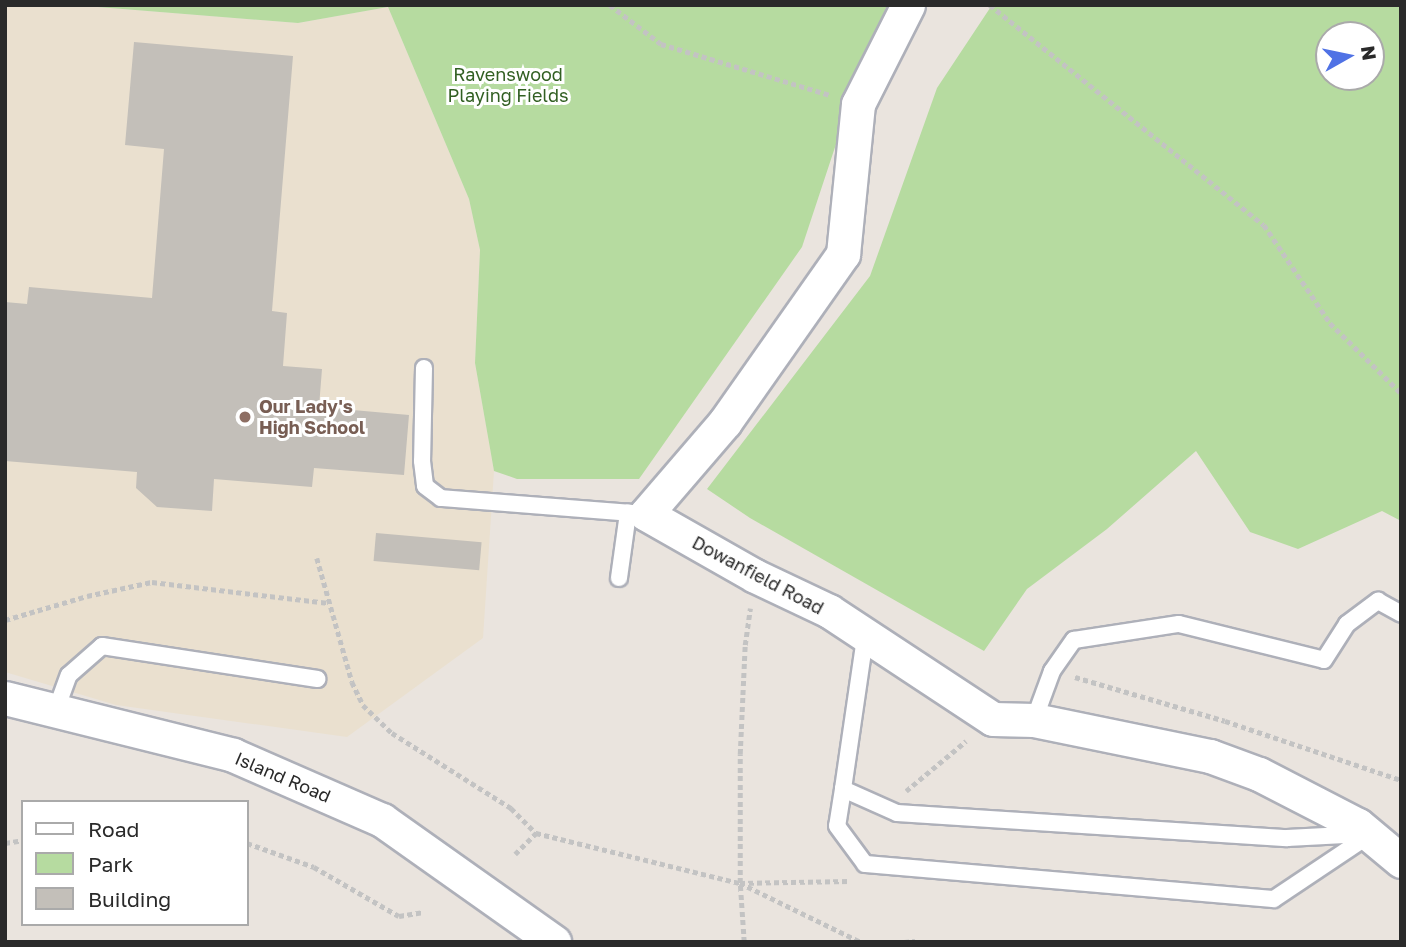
<!DOCTYPE html>
<html>
<head>
<meta charset="utf-8">
<style>
  body { margin:0 }
  #map { position:relative; width:1406px; height:947px; overflow:hidden; background:#eae4de; font-family:"Golos Text",sans-serif }
  div>[style] { position:absolute }
  [style*='--x'] { left:calc(var(--x)*1px); top:calc(var(--y)*1px); width:calc(var(--w)*1px); rotate:calc(var(--a)*1deg) }
  .education>* { inset:0; background:#eae0cf }
  .green>* { inset:0; background:#b6dba0 }
  .building>* { inset:0; background:#c3bfb9; transform-origin:0 0 }
  .path>* { height:4.5px; margin-top:-2.25px; transform-origin:0; background:repeating-linear-gradient(90deg,#c3c3c3 0 5px,transparent 0 8.5px) }
  .roads { filter:drop-shadow(2px 0 #aeb0b9) drop-shadow(-2px 0 #aeb0b9) drop-shadow(0 2px #aeb0b9) drop-shadow(0 -2px #aeb0b9) }
  .lane>* { height:16px; margin:-8px; padding:0 8px; transform-origin:8px; border-radius:8px; background:#fff }
  .street>* { height:33px; margin:-16.5px; padding:0 16.5px; transform-origin:16.5px; border-radius:16.5px; background:#fff }
  .dots>* { width:19px; height:19px; translate:-50% -50%; box-sizing:border-box; border:4px solid #fff; border-radius:50% }
  span { translate:-50% -50%; white-space:nowrap; text-align:center; line-height:1.15; -webkit-text-stroke:6px #fff; paint-order:stroke }
  .park-label { font-size:18px; color:#315f22 }
  .education-label { font-size:18px; color:#785e54; font-weight:700 }
  .left { translate:0 -50%; text-align:left }
  .street-label { font-size:18px; color:#2a2a2a }
  .frame { position:absolute; inset:0; border:7px solid #2a2a2a; pointer-events:none }
  .legend { position:absolute; left:21px; top:800px; width:228px; height:126px; box-sizing:border-box; background:#fff; border:2px solid #aaa; margin:0; padding:9px 12px; list-style:none; font-size:21px; color:#2a2a2a }
  .legend li { display:flex; align-items:center; gap:14px; height:35px }
  .legend b { width:35px; border:2px solid #aaa }
  .north { position:absolute; left:1315px; top:21px; width:70px; height:70px; box-sizing:border-box; background:#fff; border:2px solid #aaa; border-radius:50%; rotate:81deg; font-size:19px; font-weight:700; line-height:28px; text-align:center; color:#2a2a2a }
  .north::after { content:''; display:block; margin:auto; width:24px; height:32px; background:#5072e5; clip-path:polygon(50% 0,100% 100%,50% 72%,0 100%) }
</style>
</head>
<body>
<div id="map">
  <div class="education">
    <i style="clip-path:polygon(5px 5px,73px 5px,298px 23px,388px 7px,469px 199px,480px 250px,475px 363px,494px 471px,483px 638px,347px 737px,116px 705px,5px 672px)"></i>
  </div>
  <div class="green">
    <i style="clip-path:polygon(73px 5px,887px 5px,842px 126px,802px 247px,639px 479px,517px 479px,494px 471px,475px 363px,480px 250px,469px 199px,388px 7px,298px 23px)"></i>
    <i style="clip-path:polygon(evenodd,992px 5px,1401px 5px,1401px 521px,1382px 511px,1298px 549px,1250px 532px,1196px 451px,1107px 529px,1027px 589px,984px 651px,750px 518px,707px 489px,870px 276px,937px 88px,992px 5px,1329px 35px,1371px 35px,1371px 77px,1329px 77px,1329px 35px)"></i>
  </div>
  <div class="building">
    <i style="clip-path:polygon(134px 42px,293px 56px,272px 311px,287px 313px,283px 366px,322px 369px,319px 407px,409px 415px,404px 475px,314px 468px,312px 487px,214px 479px,212px 511px,157px 507px,136px 488px,137px 472px,5px 461px,5px 302px,27px 304px,29px 287px,152px 298px,164px 149px,125px 145px)"></i>
    <i style="left:376px;top:533px;width:106px;height:28px;rotate:5deg"></i>
  </div>
  <div class="path">
    <i style="--x:610;--y:5;--w:64;--a:37.4"></i>
    <i style="--x:661;--y:44;--w:177;--a:16.8"></i>
    <i style="--x:990;--y:5;--w:351;--a:38.8"></i>
    <i style="--x:1264;--y:225;--w:118;--a:56"></i>
    <i style="--x:1330;--y:323;--w:100;--a:44.6"></i>
    <i style="--x:317;--y:558;--w:129;--a:74.2"></i>
    <i style="--x:352;--y:682;--w:25;--a:64"></i>
    <i style="--x:363;--y:705;--w:40;--a:44"></i>
    <i style="--x:392;--y:733;--w:141;--a:32.2"></i>
    <i style="--x:511;--y:808;--w:35;--a:45"></i>
    <i style="--x:5;--y:620;--w:85;--a:-16.3"></i>
    <i style="--x:87;--y:596;--w:66;--a:-12.2"></i>
    <i style="--x:152;--y:582;--w:178;--a:6.8"></i>
    <i style="--x:1075;--y:677;--w:156;--a:16.3"></i>
    <i style="--x:1225;--y:721;--w:186;--a:18.5"></i>
    <i style="--x:906;--y:791;--w:78;--a:-39.8"></i>
    <i style="--x:5;--y:843;--w:18;--a:-9"></i>
    <i style="--x:247;--y:843;--w:71;--a:19.7"></i>
    <i style="--x:314;--y:867;--w:98;--a:30"></i>
    <i style="--x:399;--y:916;--w:25;--a:-9"></i>
    <i style="--x:515;--y:854;--w:30;--a:-45"></i>
    <i style="--x:536;--y:833;--w:210;--a:13.8"></i>
    <i style="--x:740;--y:883;--w:135;--a:26"></i>
    <i style="--x:740;--y:883;--w:129;--a:-90"></i>
    <i style="--x:740;--y:754;--w:109;--a:-87.4"></i>
    <i style="--x:745;--y:645;--w:37;--a:-82"></i>
    <i style="--x:744;--y:942;--w:59;--a:-93.9"></i>
    <i style="--x:740;--y:883;--w:110;--a:-1"></i>
    <i style="--x:904;--y:942;--w:11;--a:-5"></i>
  </div>
  <div class="roads">
    <div class="lane">
      <i style="--x:424;--y:368;--w:93;--a:91.2"></i>
      <i style="--x:422;--y:461;--w:25;--a:83"></i>
      <i style="--x:425;--y:486;--w:20;--a:37"></i>
      <i style="--x:441;--y:498;--w:206;--a:4.5"></i>
      <i style="--x:619;--y:578;--w:66;--a:-82.1"></i>
      <i style="--x:865;--y:638;--w:153;--a:98.3"></i>
      <i style="--x:843;--y:789;--w:59;--a:24"></i>
      <i style="--x:897;--y:813;--w:391;--a:3.7"></i>
      <i style="--x:1287;--y:838;--w:77;--a:-3"></i>
      <i style="--x:56;--y:710;--w:37;--a:-70"></i>
      <i style="--x:69;--y:675;--w:44;--a:-41.3"></i>
      <i style="--x:102;--y:646;--w:218;--a:8.7"></i>
      <i style="--x:1034;--y:720;--w:52;--a:-69.8"></i>
      <i style="--x:1052;--y:671;--w:38;--a:-55"></i>
      <i style="--x:1074;--y:640;--w:106;--a:-8.7"></i>
      <i style="--x:1179;--y:624;--w:149;--a:13.9"></i>
      <i style="--x:1324;--y:660;--w:43;--a:-57.4"></i>
      <i style="--x:1347;--y:624;--w:39;--a:-37"></i>
      <i style="--x:1378;--y:601;--w:26;--a:29"></i>
      <i style="--x:843;--y:789;--w:37;--a:99"></i>
      <i style="--x:837;--y:826;--w:47;--a:53.6"></i>
      <i style="--x:865;--y:864;--w:410;--a:4.9"></i>
      <i style="--x:1274;--y:899;--w:113;--a:-33.8"></i>
    </div>
    <div class="street">
      <i style="--x:908;--y:5;--w:111;--a:116.8"></i>
      <i style="--x:858;--y:104;--w:151;--a:95.7"></i>
      <i style="--x:843;--y:254;--w:205;--a:125.1"></i>
      <i style="--x:725;--y:422;--w:121;--a:130.7"></i>
      <i style="--x:646;--y:514;--w:125;--a:29.6"></i>
      <i style="--x:755;--y:576;--w:82;--a:25.3"></i>
      <i style="--x:829;--y:611;--w:196;--a:33.4"></i>
      <i style="--x:993;--y:719;--w:41;--a:1.4"></i>
      <i style="--x:1034;--y:720;--w:180;--a:11.6"></i>
      <i style="--x:1210;--y:756;--w:52;--a:20.2"></i>
      <i style="--x:1259;--y:774;--w:111;--a:27.3"></i>
      <i style="--x:1358;--y:825;--w:56;--a:39.9"></i>
      <i style="--x:5;--y:698;--w:235;--a:14"></i>
      <i style="--x:233;--y:755;--w:163;--a:23.6"></i>
      <i style="--x:382;--y:820;--w:211;--a:35.3"></i>
    </div>
  </div>
  <div class="dots">
    <i style="left:245px;top:417px;background:#8d6e63"></i>
  </div>
  <div class="park-label">
    <span style="left:508px;top:85px">Ravenswood<br>Playing Fields</span>
  </div>
  <div class="education-label">
    <span class="left" style="left:259px;top:417px">Our Lady's<br>High School</span>
  </div>
  <div class="street-label">
    <span style="left:758px;top:575px;rotate:28deg">Dowanfield Road</span>
    <span style="left:283px;top:777px;rotate:23deg">Island Road</span>
  </div>
  <div class="frame"></div>
  <ul class="legend">
  <li><b style="height:9px;background:#fff"></b>Road</li>
  <li><b style="height:19px;background:#b6dba0"></b>Park</li>
  <li><b style="height:19px;background:#c3bfb9"></b>Building</li>
  </ul>
  <div class="north">N</div>
</div>
</body>
</html>
